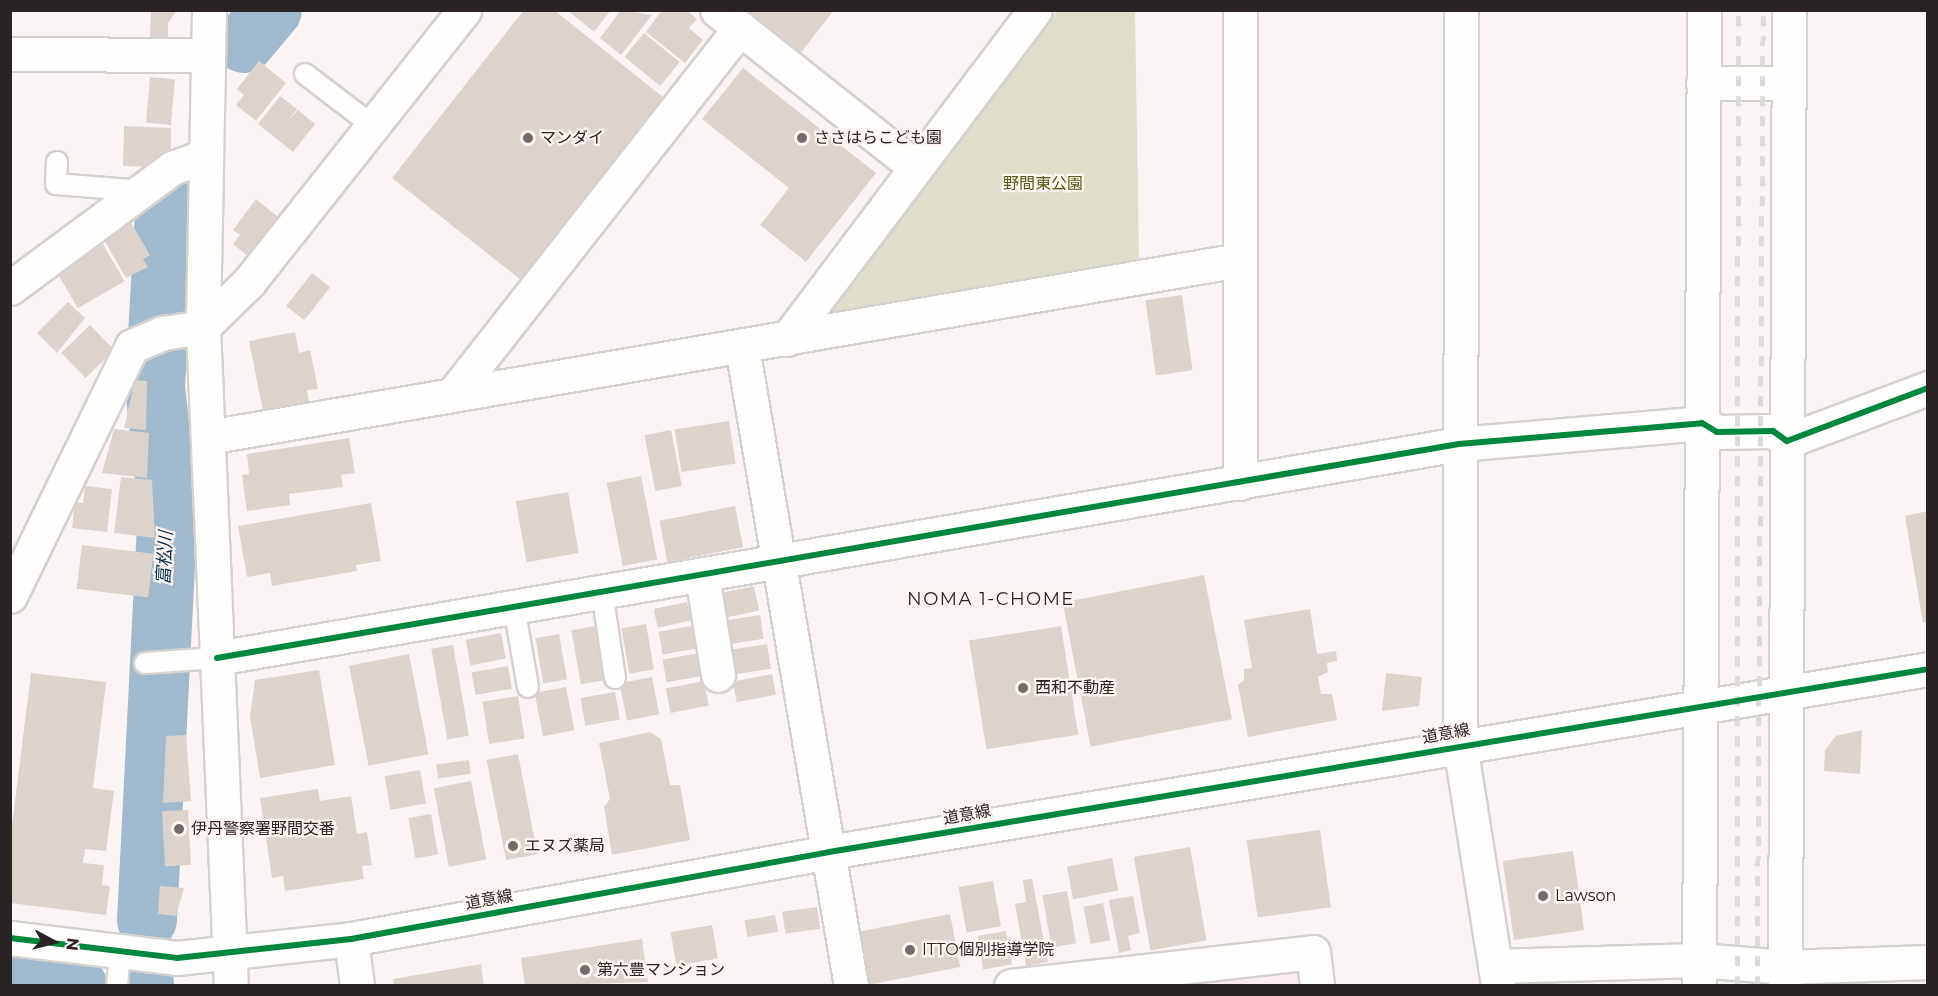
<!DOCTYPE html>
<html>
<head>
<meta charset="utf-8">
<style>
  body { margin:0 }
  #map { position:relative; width:1938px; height:996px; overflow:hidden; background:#faf5f4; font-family:Montserrat,"Noto Sans JP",sans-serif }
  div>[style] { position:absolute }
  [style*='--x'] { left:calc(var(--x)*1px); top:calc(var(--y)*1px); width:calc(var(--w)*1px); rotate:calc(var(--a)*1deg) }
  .education>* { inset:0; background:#fbecf3 }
  .green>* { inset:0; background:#dedeca }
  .river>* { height:60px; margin:-30px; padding:0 30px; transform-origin:30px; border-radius:30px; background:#a1b9cd }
  .building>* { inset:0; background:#dcd3cc; transform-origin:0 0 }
  .roads { filter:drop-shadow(2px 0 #d5d1cf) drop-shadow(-2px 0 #d5d1cf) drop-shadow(0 2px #d5d1cf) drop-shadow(0 -2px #d5d1cf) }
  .lane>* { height:20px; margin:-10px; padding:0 10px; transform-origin:10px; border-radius:10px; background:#fefefd }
  .street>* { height:33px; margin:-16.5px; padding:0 16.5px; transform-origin:16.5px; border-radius:16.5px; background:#fefefd }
  .secondary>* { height:33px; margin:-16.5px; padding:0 16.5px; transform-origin:16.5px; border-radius:16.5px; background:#fefefd }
  .rail>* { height:4.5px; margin-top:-2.25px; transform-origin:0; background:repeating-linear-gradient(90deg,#dcdbda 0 10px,transparent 0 20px) }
  .cycleway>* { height:6px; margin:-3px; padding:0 3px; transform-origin:3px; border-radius:3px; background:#00873e }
  .dots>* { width:16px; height:16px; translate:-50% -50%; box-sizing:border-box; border:3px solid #fef4f0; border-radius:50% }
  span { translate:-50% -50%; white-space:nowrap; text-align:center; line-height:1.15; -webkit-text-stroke:4.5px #fef4f0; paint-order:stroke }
  .poi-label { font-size:16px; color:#292423 }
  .left { translate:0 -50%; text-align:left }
  .park-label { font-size:16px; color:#575a15 }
  .street-label { font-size:16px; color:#292423 }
  .water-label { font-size:18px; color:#02314e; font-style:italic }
  .neighbourhood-label { font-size:18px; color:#292423; letter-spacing:1.5px }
  .frame { position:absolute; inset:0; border:12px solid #292423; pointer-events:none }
  .north { position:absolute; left:24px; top:912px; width:60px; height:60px; -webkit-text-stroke:4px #fef4f0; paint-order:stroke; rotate:97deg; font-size:16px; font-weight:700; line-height:24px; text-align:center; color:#292423 }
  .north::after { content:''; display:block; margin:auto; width:21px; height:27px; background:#292423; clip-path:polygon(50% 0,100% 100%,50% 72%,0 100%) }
</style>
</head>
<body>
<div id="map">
  <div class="education">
    <i style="clip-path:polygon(1295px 962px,1307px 986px,1093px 986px)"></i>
  </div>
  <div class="green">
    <i style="clip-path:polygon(1057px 11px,1135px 11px,1139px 264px,817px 319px)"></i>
  </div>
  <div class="river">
    <i style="--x:244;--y:43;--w:43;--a:-49.7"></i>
    <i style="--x:147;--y:920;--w:416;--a:-87.1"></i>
    <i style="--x:168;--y:505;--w:119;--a:-96.3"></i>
    <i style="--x:155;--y:387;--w:190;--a:-86.7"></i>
    <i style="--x:14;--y:978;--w:64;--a:7.2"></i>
    <i style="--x:144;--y:986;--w:3;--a:-90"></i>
  </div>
  <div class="building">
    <i style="clip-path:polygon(151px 10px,177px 10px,168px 23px,168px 38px,150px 37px)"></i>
    <i style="clip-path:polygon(524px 10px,554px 10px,664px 98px,521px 280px,392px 178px)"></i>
    <i style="clip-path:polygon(567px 10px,611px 10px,594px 32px)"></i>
    <i style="clip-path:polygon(621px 10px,652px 15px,621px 55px,600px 38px)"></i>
    <i style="clip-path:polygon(662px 10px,686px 10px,697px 19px,689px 28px,703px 40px,685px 63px,646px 32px)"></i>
    <i style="clip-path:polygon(745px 10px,834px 10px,800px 54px)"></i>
    <i style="left:644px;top:33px;width:46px;height:31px;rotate:39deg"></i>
    <i style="clip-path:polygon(259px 61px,286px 83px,256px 121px,236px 105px,244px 95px,237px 89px)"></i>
    <i style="clip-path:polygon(743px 68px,876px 173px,806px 262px,760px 225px,789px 188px,702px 119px)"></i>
    <i style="left:150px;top:77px;width:25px;height:46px;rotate:5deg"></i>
    <i style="clip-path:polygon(280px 96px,297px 109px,288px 121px,298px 110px,315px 124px,293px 152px,258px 124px)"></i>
    <i style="clip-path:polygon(124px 126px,171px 128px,171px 148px,152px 167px,123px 166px)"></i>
    <i style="clip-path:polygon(256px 199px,278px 217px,248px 256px,233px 244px,240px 235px,233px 230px)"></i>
    <i style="clip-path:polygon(130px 221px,150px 255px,143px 259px,148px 267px,126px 278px,104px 240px)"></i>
    <i style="left:103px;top:244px;width:43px;height:54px;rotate:60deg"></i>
    <i style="left:312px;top:273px;width:23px;height:42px;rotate:38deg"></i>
    <i style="left:1182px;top:295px;width:76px;height:37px;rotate:82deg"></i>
    <i style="clip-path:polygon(68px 302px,85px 318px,57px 353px,37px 333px)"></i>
    <i style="left:90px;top:325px;width:35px;height:40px;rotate:46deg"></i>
    <i style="clip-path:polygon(295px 332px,299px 353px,310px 350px,318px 389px,307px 390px,309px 402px,263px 411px,249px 341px)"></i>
    <i style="clip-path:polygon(135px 380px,147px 381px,146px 430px,124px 428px)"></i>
    <i style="left:729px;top:421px;width:43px;height:55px;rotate:81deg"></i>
    <i style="clip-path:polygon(114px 429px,149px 433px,147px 478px,102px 473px)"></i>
    <i style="left:671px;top:430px;width:57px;height:27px;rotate:79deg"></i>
    <i style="clip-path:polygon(349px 438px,355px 473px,341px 475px,343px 487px,289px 494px,290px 505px,247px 511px,242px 475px,249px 474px,247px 454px)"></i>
    <i style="left:641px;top:476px;width:85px;height:35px;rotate:79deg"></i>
    <i style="clip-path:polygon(121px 477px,152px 480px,155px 538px,114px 533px)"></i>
    <i style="clip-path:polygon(85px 486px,112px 489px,107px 532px,72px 528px,75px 502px,83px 503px)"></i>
    <i style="left:568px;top:492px;width:62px;height:53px;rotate:80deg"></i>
    <i style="clip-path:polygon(371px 503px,381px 561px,356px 565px,357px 571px,272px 586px,270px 573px,247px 577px,238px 526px)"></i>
    <i style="left:735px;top:506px;width:42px;height:77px;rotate:79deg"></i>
    <i style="clip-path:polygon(1928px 511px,1928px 622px,1923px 623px,1905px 516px)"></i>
    <i style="left:82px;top:545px;width:72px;height:44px;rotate:7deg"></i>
    <i style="left:1204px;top:575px;width:147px;height:144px;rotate:79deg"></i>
    <i style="left:754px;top:586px;width:25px;height:36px;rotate:78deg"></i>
    <i style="left:687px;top:602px;width:19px;height:34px;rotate:78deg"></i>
    <i style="clip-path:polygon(1310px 609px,1317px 654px,1336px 651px,1337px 661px,1327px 663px,1328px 672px,1318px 677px,1321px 694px,1332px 694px,1337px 720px,1248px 737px,1238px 685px,1244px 680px,1244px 669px,1252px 668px,1244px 620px)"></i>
    <i style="left:760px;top:615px;width:24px;height:38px;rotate:81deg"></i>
    <i style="left:646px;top:624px;width:46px;height:25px;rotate:80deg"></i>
    <i style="left:697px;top:625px;width:23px;height:39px;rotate:80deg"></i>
    <i style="left:595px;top:626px;width:55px;height:24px;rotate:80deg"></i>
    <i style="left:1061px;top:626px;width:110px;height:93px;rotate:81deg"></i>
    <i style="left:501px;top:633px;width:26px;height:36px;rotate:79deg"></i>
    <i style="left:559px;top:634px;width:46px;height:24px;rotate:80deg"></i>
    <i style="left:767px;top:644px;width:25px;height:42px;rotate:81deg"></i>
    <i style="left:453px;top:645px;width:92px;height:22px;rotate:80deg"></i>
    <i style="left:700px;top:653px;width:23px;height:38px;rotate:80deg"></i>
    <i style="left:409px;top:654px;width:102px;height:61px;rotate:79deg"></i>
    <i style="left:508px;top:666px;width:23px;height:37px;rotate:80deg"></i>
    <i style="clip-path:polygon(319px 670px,335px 765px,260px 778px,250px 717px,255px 680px)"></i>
    <i style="clip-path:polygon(31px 673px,106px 682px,93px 788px,114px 791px,106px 851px,85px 849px,83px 863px,104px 865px,102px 885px,110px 886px,106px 915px,10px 903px,10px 841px)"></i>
    <i style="clip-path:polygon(1386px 673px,1422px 677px,1419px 706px,1382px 711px)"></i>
    <i style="left:772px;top:674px;width:21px;height:40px;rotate:79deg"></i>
    <i style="left:652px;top:677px;width:38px;height:33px;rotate:79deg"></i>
    <i style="left:704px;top:681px;width:25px;height:39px;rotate:79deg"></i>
    <i style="left:566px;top:687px;width:44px;height:32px;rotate:79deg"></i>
    <i style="left:615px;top:692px;width:28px;height:35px;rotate:80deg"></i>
    <i style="left:518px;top:696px;width:43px;height:36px;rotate:81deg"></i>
    <i style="clip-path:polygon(1862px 730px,1860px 774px,1824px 771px,1825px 750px,1836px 736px)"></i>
    <i style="clip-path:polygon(650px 732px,661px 739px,670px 785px,680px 785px,690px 840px,612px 855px,604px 807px,610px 799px,599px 743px)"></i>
    <i style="clip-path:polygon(186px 735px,191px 801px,163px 803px,166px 736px)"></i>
    <i style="left:518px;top:754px;width:102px;height:32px;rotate:79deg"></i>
    <i style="left:469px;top:760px;width:14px;height:33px;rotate:82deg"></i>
    <i style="left:420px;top:770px;width:34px;height:36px;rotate:80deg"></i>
    <i style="left:471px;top:781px;width:80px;height:38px;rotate:79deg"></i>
    <i style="clip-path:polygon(318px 789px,320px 801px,351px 796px,357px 834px,367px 832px,372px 865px,362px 866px,364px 879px,285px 891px,283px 876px,272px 878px,260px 798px)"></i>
    <i style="left:188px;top:810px;width:55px;height:26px;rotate:87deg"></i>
    <i style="left:431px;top:814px;width:41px;height:23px;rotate:80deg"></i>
    <i style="left:1320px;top:830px;width:78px;height:74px;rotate:82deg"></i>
    <i style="left:1190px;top:847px;width:95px;height:57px;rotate:80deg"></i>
    <i style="left:1573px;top:851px;width:80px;height:71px;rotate:82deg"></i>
    <i style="left:1112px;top:858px;width:33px;height:46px;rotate:79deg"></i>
    <i style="clip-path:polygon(1032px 879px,1048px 962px,1026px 966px,1015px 904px,1026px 902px,1023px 880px)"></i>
    <i style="left:993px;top:881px;width:46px;height:35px;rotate:80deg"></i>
    <i style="clip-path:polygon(160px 886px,184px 888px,176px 916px,158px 914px)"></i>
    <i style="left:1067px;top:891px;width:53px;height:25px;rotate:80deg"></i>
    <i style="clip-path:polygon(1133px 896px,1140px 933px,1128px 936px,1131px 950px,1119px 953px,1109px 900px)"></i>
    <i style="left:1103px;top:903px;width:38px;height:20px;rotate:79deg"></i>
    <i style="left:817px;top:907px;width:22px;height:35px;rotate:82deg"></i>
    <i style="left:950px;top:914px;width:54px;height:93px;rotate:79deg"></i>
    <i style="left:775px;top:915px;width:17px;height:31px;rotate:80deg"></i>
    <i style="left:712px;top:925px;width:34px;height:42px;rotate:80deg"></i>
    <i style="left:1006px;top:931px;width:34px;height:29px;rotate:80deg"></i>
    <i style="clip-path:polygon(642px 939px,648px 982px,525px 986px,521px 958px)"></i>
    <i style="clip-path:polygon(481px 964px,484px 986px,394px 986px,393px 979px)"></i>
  </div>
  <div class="roads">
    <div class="lane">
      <i style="--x:305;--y:74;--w:86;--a:37.4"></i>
      <i style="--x:57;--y:162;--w:22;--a:93"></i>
      <i style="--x:56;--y:184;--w:87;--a:4.6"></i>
      <i style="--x:602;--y:592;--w:87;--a:81.4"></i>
      <i style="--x:514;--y:607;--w:81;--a:80.1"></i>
      <i style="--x:145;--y:663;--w:72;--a:-4"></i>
      <i style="--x:117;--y:986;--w:33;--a:-85"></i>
    </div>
    <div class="street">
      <i style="--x:209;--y:10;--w:317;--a:91.1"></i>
      <i style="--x:203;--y:327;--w:660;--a:87.57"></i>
      <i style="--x:717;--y:10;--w:251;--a:38.4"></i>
      <i style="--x:1240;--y:10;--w:473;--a:90"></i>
      <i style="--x:1461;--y:10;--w:735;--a:90.08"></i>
      <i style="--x:1460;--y:745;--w:244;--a:81"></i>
      <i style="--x:10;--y:54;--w:196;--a:0.3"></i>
      <i style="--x:1703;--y:83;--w:86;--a:0"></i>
      <i style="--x:10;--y:288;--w:202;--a:-36.5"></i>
      <i style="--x:172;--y:168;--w:35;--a:-20"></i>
      <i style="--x:787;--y:339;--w:412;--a:-53"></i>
      <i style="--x:742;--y:347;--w:648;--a:80.32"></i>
      <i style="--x:453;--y:394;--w:465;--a:-51.9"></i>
      <i style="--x:208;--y:437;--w:1046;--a:-9.74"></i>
      <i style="--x:702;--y:575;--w:101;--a:80.9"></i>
      <i style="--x:10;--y:596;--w:278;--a:-64"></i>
      <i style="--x:132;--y:346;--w:34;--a:-23"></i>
      <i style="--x:163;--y:333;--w:40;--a:-8.5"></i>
      <i style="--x:217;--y:658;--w:1260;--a:-9.78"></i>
      <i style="--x:1459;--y:444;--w:244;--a:-4.9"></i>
      <i style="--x:1702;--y:423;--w:17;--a:31"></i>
      <i style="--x:1717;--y:432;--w:56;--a:-1"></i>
      <i style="--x:1773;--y:431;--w:17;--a:36"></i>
      <i style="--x:1787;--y:441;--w:151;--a:-20.6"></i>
      <i style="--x:351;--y:939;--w:47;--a:82.7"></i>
      <i style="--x:1495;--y:966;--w:204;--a:-1.7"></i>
      <i style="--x:1699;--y:960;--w:86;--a:4.7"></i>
      <i style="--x:1785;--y:967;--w:143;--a:-2"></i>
      <i style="--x:1011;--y:986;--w:304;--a:-6.4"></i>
      <i style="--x:1313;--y:952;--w:34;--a:83"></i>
      <i style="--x:1699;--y:986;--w:976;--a:-89.71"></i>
      <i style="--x:1785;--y:986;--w:976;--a:-89.77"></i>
    </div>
    <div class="secondary">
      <i style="--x:203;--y:327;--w:63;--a:-44.4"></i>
      <i style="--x:248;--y:283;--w:348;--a:-51.6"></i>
      <i style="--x:10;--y:938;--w:168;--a:6.8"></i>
      <i style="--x:177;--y:958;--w:175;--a:-6.2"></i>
      <i style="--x:351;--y:939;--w:486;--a:-10.3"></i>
      <i style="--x:829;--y:852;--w:1114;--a:-9.45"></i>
    </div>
  </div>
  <div class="rail">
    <i style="--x:1737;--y:986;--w:976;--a:-89.94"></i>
    <i style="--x:1757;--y:986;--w:976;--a:-89.65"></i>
  </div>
  <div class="cycleway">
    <i style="--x:217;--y:658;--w:1260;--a:-9.78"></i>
    <i style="--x:1459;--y:444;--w:244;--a:-4.9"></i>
    <i style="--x:1702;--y:423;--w:17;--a:31"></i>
    <i style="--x:1717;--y:432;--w:56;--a:-1"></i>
    <i style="--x:1773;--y:431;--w:17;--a:36"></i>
    <i style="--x:1787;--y:441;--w:151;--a:-20.6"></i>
    <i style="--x:10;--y:938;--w:168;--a:6.8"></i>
    <i style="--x:177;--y:958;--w:175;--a:-6.2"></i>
    <i style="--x:351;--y:939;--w:486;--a:-10.3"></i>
    <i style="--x:829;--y:852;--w:1114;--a:-9.45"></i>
  </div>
  <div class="dots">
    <i style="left:528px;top:138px;background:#726d6c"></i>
    <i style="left:802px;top:138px;background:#726d6c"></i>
    <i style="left:1023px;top:688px;background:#726d6c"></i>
    <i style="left:179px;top:829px;background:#726d6c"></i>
    <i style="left:513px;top:846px;background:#726d6c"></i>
    <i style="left:1543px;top:896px;background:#726d6c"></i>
    <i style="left:910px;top:950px;background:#726d6c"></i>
    <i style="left:585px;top:970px;background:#726d6c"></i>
  </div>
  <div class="poi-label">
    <span class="left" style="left:540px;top:138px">マンダイ</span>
    <span class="left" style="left:814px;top:138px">ささはらこども園</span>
    <span class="left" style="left:1035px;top:688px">西和不動産</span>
    <span class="left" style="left:191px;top:829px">伊丹警察署野間交番</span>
    <span class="left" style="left:525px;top:846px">エヌズ薬局</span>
    <span class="left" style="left:1555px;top:896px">Lawson</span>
    <span class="left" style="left:922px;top:950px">ITTO個別指導学院</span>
    <span class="left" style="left:597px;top:970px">第六豊マンション</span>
  </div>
  <div class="park-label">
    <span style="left:1043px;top:184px">野間東公園</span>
  </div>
  <div class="street-label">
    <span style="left:1446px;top:734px;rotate:-10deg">道意線</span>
    <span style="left:967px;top:815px;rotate:-10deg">道意線</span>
    <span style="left:489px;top:900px;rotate:-10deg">道意線</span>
  </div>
  <div class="water-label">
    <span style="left:165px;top:558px;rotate:-87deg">富松川</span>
  </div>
  <div class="neighbourhood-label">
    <span style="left:991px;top:599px">NOMA 1-CHOME</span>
  </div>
  <div class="frame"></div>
  <div class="north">N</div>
</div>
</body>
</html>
